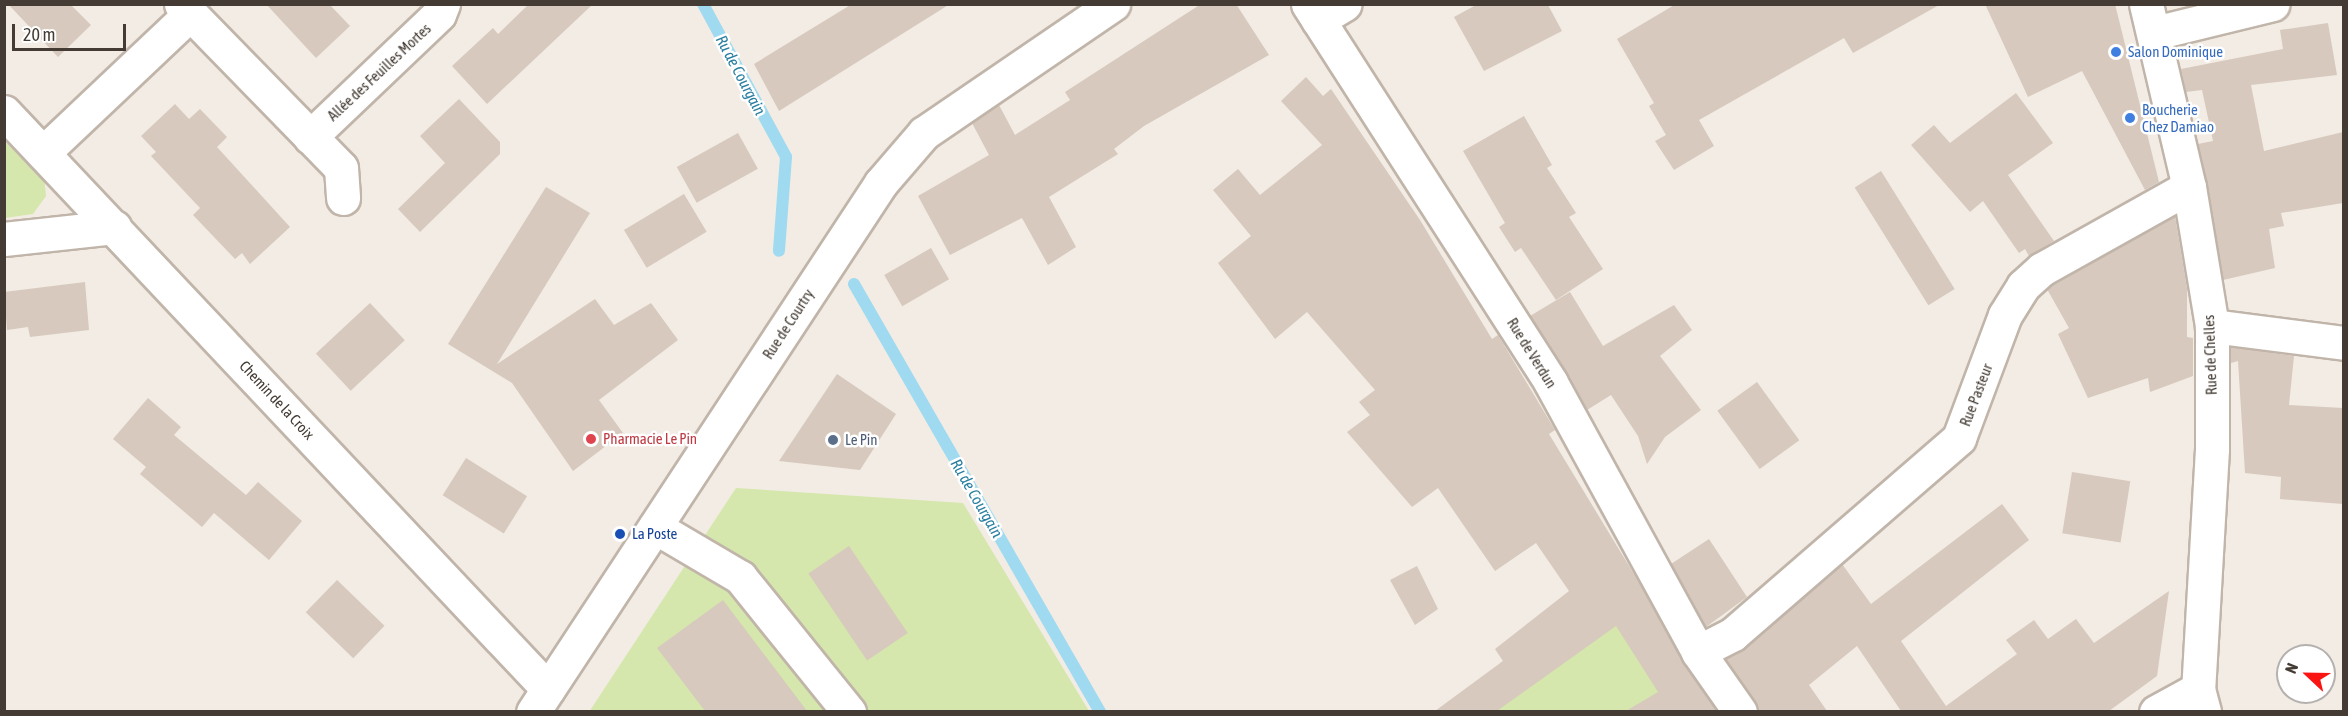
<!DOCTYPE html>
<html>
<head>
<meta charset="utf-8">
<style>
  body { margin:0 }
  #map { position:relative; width:2348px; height:716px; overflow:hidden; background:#f2ece4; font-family:"Asap Condensed",sans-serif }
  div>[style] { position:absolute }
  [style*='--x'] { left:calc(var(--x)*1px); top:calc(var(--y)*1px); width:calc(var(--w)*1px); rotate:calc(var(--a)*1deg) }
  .green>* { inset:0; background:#d5e7ac }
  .stream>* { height:12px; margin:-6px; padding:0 6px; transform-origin:6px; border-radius:6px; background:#9fdaf0 }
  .building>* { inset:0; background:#d7c9bd; transform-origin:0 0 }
  .roads { filter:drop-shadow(2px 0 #c1b5aa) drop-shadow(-2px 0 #c1b5aa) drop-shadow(0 2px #c1b5aa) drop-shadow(0 -2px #c1b5aa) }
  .minor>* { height:33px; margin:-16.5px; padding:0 16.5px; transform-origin:16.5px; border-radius:16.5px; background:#fff }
  .dots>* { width:16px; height:16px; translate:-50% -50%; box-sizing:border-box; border:3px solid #fff; border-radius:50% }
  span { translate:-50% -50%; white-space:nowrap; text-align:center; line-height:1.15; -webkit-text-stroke:5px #fff; paint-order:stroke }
  .shop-label { font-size:15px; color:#366cbe }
  .left { translate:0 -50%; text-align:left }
  .street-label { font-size:15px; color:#443c34 }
  .health-label { font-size:15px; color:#be3a42 }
  .service-label { font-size:15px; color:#4e5e75 }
  .transit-label { font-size:15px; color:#164399 }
  .water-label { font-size:16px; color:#2a7fa0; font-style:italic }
  .frame { position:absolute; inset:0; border:6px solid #443c34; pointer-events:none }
  .north { position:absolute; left:2276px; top:644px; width:60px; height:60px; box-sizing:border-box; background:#fff; border:2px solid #b4b1ae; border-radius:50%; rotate:292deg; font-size:16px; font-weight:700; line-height:24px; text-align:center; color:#443c34 }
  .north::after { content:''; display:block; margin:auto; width:21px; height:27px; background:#fb1512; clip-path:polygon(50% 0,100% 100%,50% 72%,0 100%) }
  .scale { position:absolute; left:12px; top:24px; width:114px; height:27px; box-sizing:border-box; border:3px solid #443c34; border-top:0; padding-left:8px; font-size:18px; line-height:21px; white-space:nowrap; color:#443c34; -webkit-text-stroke:4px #fff; paint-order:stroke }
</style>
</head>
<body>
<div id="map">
  <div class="green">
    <i style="clip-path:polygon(5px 142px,44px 176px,46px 196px,33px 214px,5px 218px)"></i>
    <i style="clip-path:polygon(736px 488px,963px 503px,1089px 711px,589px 712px)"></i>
    <i style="clip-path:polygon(1629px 569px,1719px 711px,1435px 712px,1522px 648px)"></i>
  </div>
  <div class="stream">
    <i style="--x:703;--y:4;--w:174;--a:61.5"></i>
    <i style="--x:786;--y:157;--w:94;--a:94.3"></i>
    <i style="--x:854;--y:284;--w:494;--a:60.1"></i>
  </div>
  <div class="building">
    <i style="clip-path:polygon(8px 4px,70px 4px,91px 25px,58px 57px)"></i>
    <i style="clip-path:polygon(266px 4px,329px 4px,350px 26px,316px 58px)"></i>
    <i style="clip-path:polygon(529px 4px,593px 4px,487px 104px,452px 66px,493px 28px,498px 34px)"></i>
    <i style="clip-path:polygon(852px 4px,950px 4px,779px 111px,754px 64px)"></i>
    <i style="clip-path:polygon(1201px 4px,1236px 4px,1269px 55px,1144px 126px,1114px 149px,1118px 154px,1049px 197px,1076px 247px,1048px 265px,1022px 218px,950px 255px,918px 196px,989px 155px,972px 123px,999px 105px,1015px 135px,1070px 100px,1065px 92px)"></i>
    <i style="clip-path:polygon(1676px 4px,1941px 4px,1853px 53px,1844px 38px,1699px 120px,1714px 146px,1674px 170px,1655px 141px,1666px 135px,1649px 106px,1654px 103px,1617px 39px)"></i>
    <i style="clip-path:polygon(1985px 4px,2115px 4px,2159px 182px,2145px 190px,2082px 71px,2028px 97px)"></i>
    <i style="clip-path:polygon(1476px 5px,1548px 5px,1562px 31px,1484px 71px,1454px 17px)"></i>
    <i style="clip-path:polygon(2328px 23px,2337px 75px,2251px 85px,2264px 151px,2343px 132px,2343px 203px,2281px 213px,2284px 226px,2269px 229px,2275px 268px,2223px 280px,2198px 144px,2213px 141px,2202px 90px,2186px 92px,2181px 69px,2283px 49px,2280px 30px)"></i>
    <i style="clip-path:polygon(1306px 77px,1323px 96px,1331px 89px,1420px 220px,1492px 339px,1498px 335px,1555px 430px,1549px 434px,1717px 711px,1626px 711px,1658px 692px,1616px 626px,1497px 711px,1435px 711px,1503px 661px,1495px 649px,1569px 591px,1536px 543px,1495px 571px,1438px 488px,1412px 507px,1347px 432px,1370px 415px,1359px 402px,1375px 390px,1307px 312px,1275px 339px,1218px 263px,1251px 236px,1213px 190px,1238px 169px,1260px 195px,1322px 145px,1281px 101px)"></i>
    <i style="clip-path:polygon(2016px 93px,2053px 143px,2008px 175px,2054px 241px,2029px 256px,2025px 249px,2019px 253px,1983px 201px,1970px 212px,1911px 145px,1934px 125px,1950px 143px)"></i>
    <i style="clip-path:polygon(459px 99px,500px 142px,500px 154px,420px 232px,398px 209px,445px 163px,420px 136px)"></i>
    <i style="clip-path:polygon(175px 104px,189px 119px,200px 109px,227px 137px,217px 147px,290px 227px,250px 264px,242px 253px,235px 259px,193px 215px,200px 208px,151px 156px,156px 152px,141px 136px)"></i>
    <i style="clip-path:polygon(1524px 116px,1552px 165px,1547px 168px,1576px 213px,1569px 217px,1603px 269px,1556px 300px,1521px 248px,1515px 252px,1499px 227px,1505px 223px,1463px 151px)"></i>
    <i style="left:738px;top:133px;width:41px;height:70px;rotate:61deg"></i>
    <i style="left:1881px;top:171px;width:139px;height:31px;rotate:58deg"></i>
    <i style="clip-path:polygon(546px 187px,590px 213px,497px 364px,595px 299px,614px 325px,651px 303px,678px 340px,599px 400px,623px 433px,573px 471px,512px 383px,448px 344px)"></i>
    <i style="left:684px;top:194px;width:44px;height:70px;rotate:59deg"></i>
    <i style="clip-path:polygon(2175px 216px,2187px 288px,2187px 337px,2193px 338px,2193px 376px,2150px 392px,2148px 378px,2088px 398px,2058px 334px,2069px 328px,2047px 289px)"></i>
    <i style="left:931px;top:248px;width:36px;height:54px;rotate:60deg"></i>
    <i style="clip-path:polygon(85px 282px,89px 330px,30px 337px,28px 327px,7px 330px,4px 292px)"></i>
    <i style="clip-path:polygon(1570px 292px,1603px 346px,1674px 305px,1692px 330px,1660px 356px,1701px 410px,1665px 437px,1647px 464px,1638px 436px,1611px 395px,1587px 410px,1530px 316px)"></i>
    <i style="left:370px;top:303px;width:51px;height:74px;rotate:47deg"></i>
    <i style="clip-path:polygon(2231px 347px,2294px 356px,2289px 405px,2343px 408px,2343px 504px,2280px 499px,2281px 477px,2245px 473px,2238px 361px,2231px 363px)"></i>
    <i style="clip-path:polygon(837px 374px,896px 414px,860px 470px,779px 461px)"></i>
    <i style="left:1757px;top:382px;width:72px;height:49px;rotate:54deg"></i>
    <i style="clip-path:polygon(148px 398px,181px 427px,174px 435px,246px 495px,258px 482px,302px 521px,269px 560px,214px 513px,202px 527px,140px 474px,146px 467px,113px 439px)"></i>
    <i style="left:466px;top:458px;width:72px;height:44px;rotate:32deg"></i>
    <i style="left:2072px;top:472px;width:59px;height:62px;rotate:9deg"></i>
    <i style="clip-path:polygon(2002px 504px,2029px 540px,1901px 641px,1946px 706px,2017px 654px,2006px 640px,2034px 620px,2048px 639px,2076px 619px,2094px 643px,2169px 591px,2157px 676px,2109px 711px,1901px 711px,1857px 646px,1809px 685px,1827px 711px,1759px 711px,1726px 659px,1842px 564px,1871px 604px)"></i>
    <i style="clip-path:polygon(1709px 539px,1747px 597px,1706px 627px,1671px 564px)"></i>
    <i style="left:849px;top:546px;width:105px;height:49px;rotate:56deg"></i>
    <i style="clip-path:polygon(1417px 566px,1438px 609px,1415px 625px,1390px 580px)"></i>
    <i style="left:337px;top:580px;width:66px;height:45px;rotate:44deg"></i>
    <i style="clip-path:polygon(723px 600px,807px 711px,705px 711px,657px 648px)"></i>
  </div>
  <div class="roads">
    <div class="minor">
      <i style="--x:181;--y:4;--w:229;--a:45.7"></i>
      <i style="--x:341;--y:168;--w:30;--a:86"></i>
      <i style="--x:1308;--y:4;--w:450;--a:57.3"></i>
      <i style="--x:1551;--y:383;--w:307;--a:61.3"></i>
      <i style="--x:1698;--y:652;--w:73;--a:55"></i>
      <i style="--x:2146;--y:4;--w:188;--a:76.8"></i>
      <i style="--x:2189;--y:187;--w:141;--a:80.6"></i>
      <i style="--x:2212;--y:326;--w:123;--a:90"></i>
      <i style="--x:2212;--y:449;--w:240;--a:93.3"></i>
      <i style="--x:2198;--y:689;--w:24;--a:75"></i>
      <i style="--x:1318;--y:20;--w:31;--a:-31"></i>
      <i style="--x:2154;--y:33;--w:122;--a:-13.7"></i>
      <i style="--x:4;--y:112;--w:793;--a:46.69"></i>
      <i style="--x:310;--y:137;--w:178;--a:-43.6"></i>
      <i style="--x:439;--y:14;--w:11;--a:-68"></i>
      <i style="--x:43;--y:153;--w:202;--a:-43.4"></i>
      <i style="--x:4;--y:239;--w:111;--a:-6.2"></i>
      <i style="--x:2212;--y:326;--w:133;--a:7.3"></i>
      <i style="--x:655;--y:527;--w:99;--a:30.5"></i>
      <i style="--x:740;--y:577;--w:174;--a:51.1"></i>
      <i style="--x:1698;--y:652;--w:39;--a:-27"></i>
      <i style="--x:1733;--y:634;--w:299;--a:-40.9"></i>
      <i style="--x:1959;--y:438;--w:131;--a:-69.5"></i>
      <i style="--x:2005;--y:315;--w:34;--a:-58"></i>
      <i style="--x:2023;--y:286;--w:25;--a:-42"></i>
      <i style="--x:2042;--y:269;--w:168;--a:-29.2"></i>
      <i style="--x:533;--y:712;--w:633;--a:-56.66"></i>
      <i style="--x:881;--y:183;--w:66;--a:-49.3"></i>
      <i style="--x:924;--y:133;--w:229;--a:-34.3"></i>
      <i style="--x:2156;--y:712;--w:48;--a:-28.7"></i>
    </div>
  </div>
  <div class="dots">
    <i style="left:2116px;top:52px;background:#3f7fe0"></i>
    <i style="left:2130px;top:118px;background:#3f7fe0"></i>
    <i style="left:591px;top:439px;background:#e0444e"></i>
    <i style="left:833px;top:440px;background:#5c6f8a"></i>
    <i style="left:620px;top:534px;background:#1a4fb4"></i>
  </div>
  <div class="shop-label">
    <span class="left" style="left:2128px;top:52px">Salon Dominique</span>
    <span class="left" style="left:2142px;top:118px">Boucherie<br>Chez Damiao</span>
  </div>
  <div class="street-label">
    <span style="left:379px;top:72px;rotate:-43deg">Allée des Feuilles Mortes</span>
    <span style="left:788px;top:324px;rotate:-57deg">Rue de Courtry</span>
    <span style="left:1532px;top:353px;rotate:58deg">Rue de Verdun</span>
    <span style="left:2210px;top:355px;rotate:-92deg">Rue de Chelles</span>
    <span style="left:1976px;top:395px;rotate:-69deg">Rue Pasteur</span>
    <span style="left:277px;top:400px;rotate:47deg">Chemin de la Croix</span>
  </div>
  <div class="health-label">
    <span class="left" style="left:603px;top:439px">Pharmacie Le Pin</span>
  </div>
  <div class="service-label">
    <span class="left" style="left:845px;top:440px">Le Pin</span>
  </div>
  <div class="transit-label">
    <span class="left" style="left:632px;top:534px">La Poste</span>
  </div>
  <div class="water-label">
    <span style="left:741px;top:75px;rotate:62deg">Ru de Courgain</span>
    <span style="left:977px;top:498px;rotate:60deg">Ru de Courgain</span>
  </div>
  <div class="frame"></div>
  <div class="north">N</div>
  <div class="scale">20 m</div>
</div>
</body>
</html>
